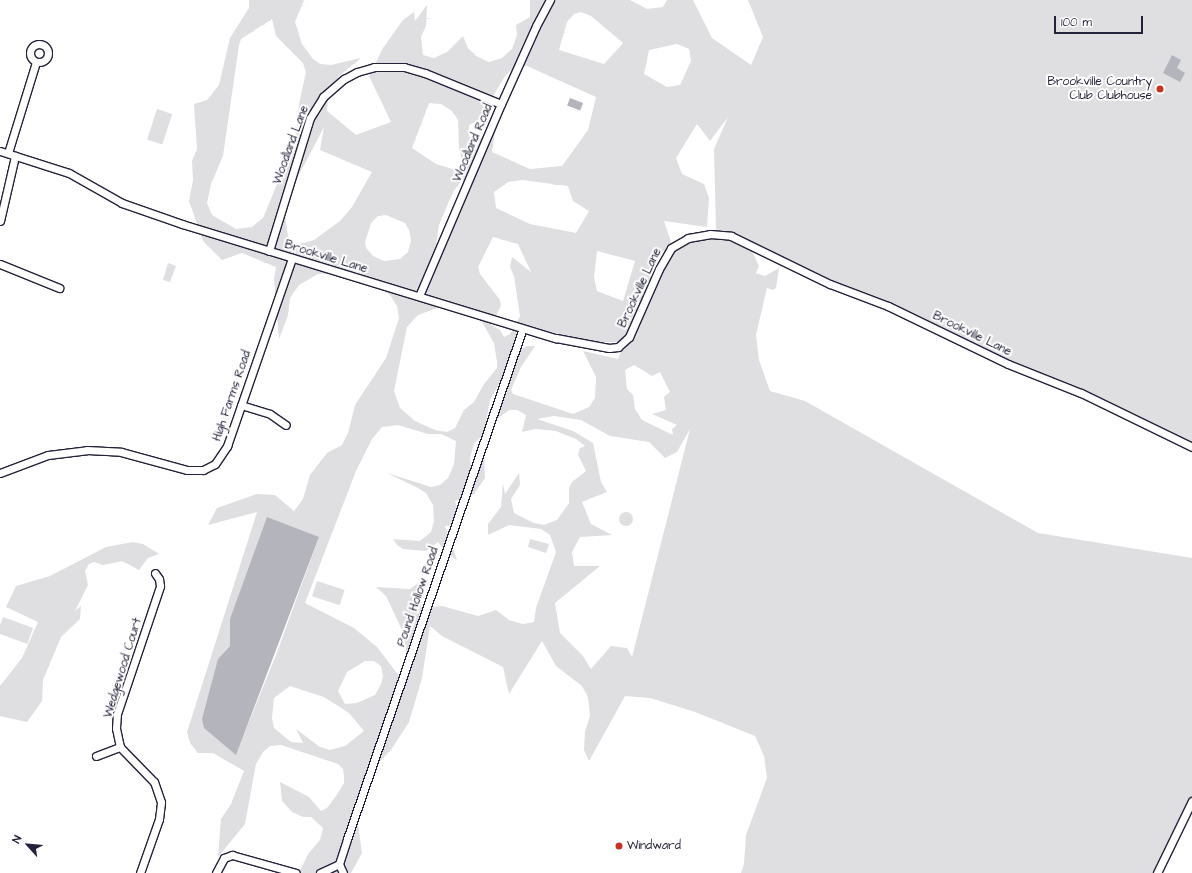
<!DOCTYPE html>
<html>
<head>
<meta charset="utf-8">
<style>
  body { margin:0 }
  #map { position:relative; width:1192px; height:873px; overflow:hidden; background:#fff; font-family:"Architects Daughter",sans-serif }
  div>[style] { position:absolute }
  [style*='--x'] { left:calc(var(--x)*1px); top:calc(var(--y)*1px); width:calc(var(--w)*1px); rotate:calc(var(--a)*1deg) }
  .green>* { inset:0; background:#dfdfe2; transform-origin:0 0 }
  .round { border-radius:50% }
  .water>* { inset:0; background:#b4b4bc; transform-origin:0 0 }
  .roads { filter:drop-shadow(1px 0 #22223b) drop-shadow(-1px 0 #22223b) drop-shadow(0 1px #22223b) drop-shadow(0 -1px #22223b) }
  .minor>* { height:7px; margin:-3.5px; padding:0 3.5px; transform-origin:3.5px; border-radius:3.5px; background:#fff }
  .minor>.ring { margin:-3.5px; padding:0; box-sizing:content-box; background:none; border:7px solid #fff; border-radius:50% }
  .dots>* { width:11px; height:11px; translate:-50% -50%; box-sizing:border-box; border:2px solid #fff; border-radius:50% }
  span { translate:-50% -50%; white-space:nowrap; text-align:center; line-height:1.15; -webkit-text-stroke:4px #fff; paint-order:stroke }
  .poi-label { font-size:12px; color:#22223b }
  .right { translate:-100% -50%; text-align:right }
  .left { translate:0 -50%; text-align:left }
  .street-label { font-size:12px; color:#22223b }
  .north { position:absolute; left:8px; top:825px; width:40px; height:40px; -webkit-text-stroke:3px #fff; paint-order:stroke; rotate:297deg; font-size:11px; font-weight:700; line-height:16px; text-align:center; color:#22223b }
  .north::after { content:''; display:block; margin:auto; width:14px; height:18px; background:#22223b; clip-path:polygon(50% 0,100% 100%,50% 72%,0 100%) }
  .scale { position:absolute; left:1054px; top:16px; width:89px; height:18px; box-sizing:border-box; border:2px solid #22223b; border-top:0; padding-left:5px; font-size:12px; line-height:14px; white-space:nowrap; color:#22223b; -webkit-text-stroke:3px #fff; paint-order:stroke }
</style>
</head>
<body>
<div id="map">
  <div class="green">
    <i style="clip-path:polygon(evenodd,249px 0,304px 0,295px 22px,302px 44px,313px 59px,320px 64px,331px 65px,361px 58px,339px 76px,328px 100px,327px 111px,356px 135px,391px 122px,369px 76px,383px 48px,403px 20px,414px 12px,415px 21px,427px 5px,426px 26px,421px 37px,423px 55px,434px 58px,447px 52px,463px 36px,468px 48px,476px 56px,489px 62px,502px 58px,512px 49px,517px 35px,516px 25px,530px 17px,530px 0,630px 0,647px 9px,663px 7px,667px 0,693px 0,712px 38px,751px 65px,763px 37px,748px 0,1192px 0,1192px 443px,716px 229px,714px 149px,728px 117px,710px 141px,697px 124px,676px 158px,682px 174px,704px 184px,709px 198px,707px 227px,664px 221px,673px 248px,708px 236px,718px 236px,744px 244px,752px 251px,759px 266px,756px 273px,765px 276px,779px 268px,776px 288px,773px 290px,767px 288px,756px 335px,759px 360px,770px 391px,805px 401px,1038px 533px,1192px 558px,1192px 799px,1156px 873px,741px 873px,744px 864px,746px 835px,767px 778px,764px 756px,755px 736px,695px 712px,650px 698px,625px 696px,589px 761px,584px 750px,585px 732px,590px 716px,588px 697px,582px 686px,556px 666px,542px 641px,509px 694px,503px 667px,442px 636px,430px 626px,422px 678px,409px 722px,391px 750px,380px 761px,355px 802px,362px 853px,351px 873px,299px 873px,308px 854px,320px 840px,323px 828px,311px 817px,303px 817px,292px 812px,282px 801px,280px 782px,309px 797px,321px 811px,327px 808px,336px 796px,344px 783px,344px 776px,343px 769px,338px 764px,281px 745px,270px 746px,263px 752px,256px 764px,245px 824px,218px 857px,221px 819px,231px 804px,244px 771px,213px 753px,198px 753px,190px 743px,187px 732px,257px 512px,208px 525px,217px 508px,257px 494px,275px 495px,294px 511px,303px 499px,310px 475px,327px 453px,342px 445px,348px 433px,355px 405px,386px 358px,399px 318px,397px 306px,390px 295px,357px 272px,318px 274px,299px 285px,290px 298px,288px 315px,279px 339px,274px 278px,276px 267px,242px 253px,222px 260px,203px 241px,189px 201px,193px 180px,192px 161px,197px 149px,194px 104px,207px 100px,219px 85px,230px 38px,249px 8px,249px 0,581px 12px,591px 16px,623px 43px,604px 64px,559px 50px,567px 22px,574px 14px,581px 12px,249px 0,272px 19px,276px 36px,303px 63px,306px 72px,299px 104px,296px 138px,263px 218px,252px 227px,236px 229px,212px 215px,207px 203px,211px 184px,223px 156px,239px 45px,241px 39px,272px 19px,249px 0,677px 44px,689px 49px,691px 61px,680px 85px,667px 87px,644px 74px,649px 50px,677px 44px,249px 0,527px 66px,596px 97px,588px 130px,562px 166px,530px 169px,492px 152px,495px 133px,502px 113px,474px 146px,469px 136px,469px 125px,485px 117px,489px 103px,505px 76px,514px 68px,527px 66px,249px 0,429px 103px,441px 104px,452px 111px,458px 120px,459px 148px,464px 169px,456px 170px,436px 164px,412px 148px,429px 103px,249px 0,324px 127px,320px 150px,372px 172px,352px 207px,340px 221px,314px 240px,293px 246px,288px 236px,285px 215px,291px 190px,324px 127px,249px 0,463px 179px,462px 204px,459px 213px,448px 233px,436px 244px,439px 225px,453px 192px,463px 179px,249px 0,522px 180px,568px 186px,573px 201px,589px 211px,576px 233px,530px 224px,496px 208px,494px 192px,508px 182px,522px 180px,249px 0,386px 215px,405px 223px,409px 230px,411px 240px,408px 252px,400px 259px,384px 261px,373px 256px,366px 248px,365px 242px,371px 223px,378px 216px,386px 215px,249px 0,493px 237px,518px 244px,531px 272px,512px 257px,510px 267px,514px 276px,520px 316px,510px 334px,504px 337px,500px 330px,491px 325px,501px 306px,500px 300px,480px 274px,478px 267px,493px 237px,249px 0,664px 250px,661px 272px,643px 300px,658px 257px,664px 250px,249px 0,597px 251px,635px 261px,623px 301px,597px 291px,594px 277px,597px 251px,249px 0,437px 308px,474px 308px,494px 343px,497px 362px,497px 368px,484px 384px,474px 402px,464px 410px,455px 428px,447px 432px,435px 430px,415px 421px,400px 408px,394px 391px,407px 327px,418px 315px,437px 308px,249px 0,523px 325px,592px 342px,620px 342px,627px 335px,618px 359px,583px 351px,596px 377px,595px 398px,589px 407px,573px 414px,513px 394px,511px 390px,521px 367px,535px 346px,527px 346px,520px 350px,515px 338px,523px 325px,249px 0,634px 365px,652px 376px,660px 372px,670px 392px,664px 397px,666px 410px,652px 414px,677px 425px,672px 429px,673px 435px,642px 420px,635px 409px,633px 395px,627px 389px,625px 370px,634px 365px,249px 0,503px 377px,507px 392px,486px 422px,490px 400px,503px 377px,249px 0,509px 410px,517px 410px,526px 415px,522px 432px,536px 429px,556px 431px,576px 439px,585px 446px,580px 448px,578px 455px,586px 471px,572px 482px,569px 488px,569px 503px,557px 520px,544px 525px,534px 523px,514px 513px,511px 499px,520px 485px,519px 473px,505px 494px,503px 483px,501px 507px,488px 524px,488px 535px,509px 525px,541px 529px,550px 535px,556px 552px,536px 608px,534px 622px,523px 624px,509px 620px,496px 610px,478px 616px,442px 606px,422px 608px,418px 600px,425px 578px,410px 589px,376px 587px,386px 596px,401px 628px,406px 647px,406px 685px,377px 647px,354px 628px,305px 603px,356px 471px,372px 439px,382px 427px,398px 425px,428px 434px,441px 434px,456px 441px,454px 464px,448px 478px,440px 485px,431px 487px,387px 473px,418px 488px,426px 493px,433px 505px,434px 521px,431px 532px,420px 541px,393px 539px,397px 545px,403px 549px,426px 551px,438px 542px,449px 555px,457px 560px,445px 526px,462px 524px,455px 501px,474px 494px,485px 478px,484px 453px,471px 466px,470px 458px,474px 444px,496px 420px,509px 410px,249px 0,554px 416px,581px 420px,610px 436px,649px 442px,665px 458px,677px 452px,690px 429px,632px 657px,627px 648px,611px 646px,591px 669px,583px 656px,560px 633px,555px 603px,600px 566px,574px 566px,572px 552px,580px 537px,612px 535px,591px 524px,582px 502px,607px 492px,601px 482px,593px 443px,573px 431px,537px 419px,554px 416px,249px 0,319px 537px,276px 655px,236px 754px,218px 659px,230px 646px,230px 619px,319px 537px,249px 0,365px 661px,374px 661px,381px 666px,383px 676px,381px 684px,375px 695px,357px 703px,345px 704px,338px 691px,347px 672px,365px 661px,249px 0,290px 686px,324px 697px,349px 713px,364px 731px,345px 746px,330px 750px,320px 747px,296px 729px,303px 743px,291px 742px,274px 728px,272px 718px,274px 698px,290px 686px)"></i>
    <i style="left:157px;top:109px;width:16px;height:32px;rotate:18deg"></i>
    <i style="clip-path:polygon(168px 263px,176px 266px,170px 282px,163px 280px)"></i>
    <i class="round" style="left:619px;top:512px;width:14px;height:14px"></i>
    <i style="clip-path:polygon(530px 539px,549px 544px,546px 553px,528px 547px)"></i>
    <i style="clip-path:polygon(133px 542px,143px 544px,159px 554px,148px 558px,139px 570px,122px 561px,103px 565px,94px 562px,89px 564px,85px 571px,88px 585px,75px 611px,81px 606px,80px 619px,61px 637px,43px 680px,42px 701px,27px 722px,0 716px,0 686px,22px 658px,38px 622px,6px 607px,16px 586px,50px 576px,106px 547px)"></i>
    <i style="left:317px;top:581px;width:29px;height:16px;rotate:18deg"></i>
    <i style="left:3px;top:617px;width:32px;height:17px;rotate:20deg"></i>
  </div>
  <div class="water">
    <i style="clip-path:polygon(1172px 55px,1181px 60px,1177px 68px,1185px 73px,1180px 82px,1163px 73px)"></i>
    <i style="left:570px;top:98px;width:14px;height:8px;rotate:21deg"></i>
    <i style="clip-path:polygon(267px 517px,319px 537px,236px 755px,204px 728px,202px 719px,218px 659px,230px 646px,230px 619px)"></i>
  </div>
  <div class="roads">
    <div class="minor">
      <i class="ring" style="left:30px;top:44px;width:11px;height:11px"></i>
      <i style="--x:0;--y:151;--w:72;--a:17.7"></i>
      <i style="--x:69;--y:173;--w:61;--a:29.5"></i>
      <i style="--x:122;--y:203;--w:64;--a:19.3"></i>
      <i style="--x:182;--y:224;--w:391;--a:17"></i>
      <i style="--x:556;--y:338;--w:54;--a:10.7"></i>
      <i style="--x:609;--y:348;--w:9;--a:-6"></i>
      <i style="--x:618;--y:347;--w:15;--a:-42"></i>
      <i style="--x:629;--y:337;--w:74;--a:-66.2"></i>
      <i style="--x:659;--y:269;--w:24;--a:-60"></i>
      <i style="--x:671;--y:248;--w:20;--a:-30"></i>
      <i style="--x:688;--y:238;--w:22;--a:-10"></i>
      <i style="--x:710;--y:234;--w:21;--a:5"></i>
      <i style="--x:731;--y:236;--w:110;--a:25.9"></i>
      <i style="--x:830;--y:284;--w:62;--a:20.8"></i>
      <i style="--x:888;--y:306;--w:133;--a:25.8"></i>
      <i style="--x:1008;--y:364;--w:79;--a:21.7"></i>
      <i style="--x:1081;--y:393;--w:123;--a:25.9"></i>
      <i style="--x:8;--y:153;--w:95;--a:-72.9"></i>
      <i style="--x:0;--y:221;--w:67;--a:-77"></i>
      <i style="--x:269;--y:251;--w:139;--a:-72.9"></i>
      <i style="--x:310;--y:118;--w:25;--a:-58"></i>
      <i style="--x:323;--y:97;--w:28;--a:-41"></i>
      <i style="--x:344;--y:79;--w:15;--a:-28"></i>
      <i style="--x:357;--y:72;--w:18;--a:-16"></i>
      <i style="--x:374;--y:67;--w:30;--a:0"></i>
      <i style="--x:404;--y:67;--w:22;--a:16"></i>
      <i style="--x:425;--y:73;--w:82;--a:22.2"></i>
      <i style="--x:0;--y:264;--w:64;--a:22.1"></i>
      <i style="--x:419;--y:296;--w:209;--a:-66.9"></i>
      <i style="--x:501;--y:104;--w:85;--a:-65.8"></i>
      <i style="--x:536;--y:26;--w:30;--a:-62"></i>
      <i style="--x:241;--y:405;--w:30;--a:17"></i>
      <i style="--x:270;--y:414;--w:19;--a:35"></i>
      <i style="--x:0;--y:473;--w:51;--a:-20.6"></i>
      <i style="--x:48;--y:455;--w:39;--a:-7"></i>
      <i style="--x:87;--y:450;--w:34;--a:3"></i>
      <i style="--x:121;--y:452;--w:68;--a:15.3"></i>
      <i style="--x:187;--y:470;--w:16;--a:0"></i>
      <i style="--x:203;--y:470;--w:13;--a:-27"></i>
      <i style="--x:215;--y:464;--w:22;--a:-56"></i>
      <i style="--x:227;--y:446;--w:199;--a:-70.9"></i>
      <i style="--x:96;--y:756;--w:26;--a:-21"></i>
      <i style="--x:140;--y:873;--w:57;--a:-70.6"></i>
      <i style="--x:159;--y:819;--w:17;--a:-83"></i>
      <i style="--x:161;--y:802;--w:21;--a:-109"></i>
      <i style="--x:154;--y:782;--w:49;--a:-134.2"></i>
      <i style="--x:120;--y:747;--w:19;--a:-102"></i>
      <i style="--x:116;--y:728;--w:14;--a:-86"></i>
      <i style="--x:117;--y:714;--w:135;--a:-71.4"></i>
      <i style="--x:160;--y:586;--w:7;--a:-98"></i>
      <i style="--x:159;--y:579;--w:7;--a:-124"></i>
      <i style="--x:216;--y:873;--w:17;--a:-62"></i>
      <i style="--x:224;--y:858;--w:9;--a:-21"></i>
      <i style="--x:232;--y:855;--w:66;--a:15.7"></i>
      <i style="--x:320;--y:873;--w:21;--a:-25"></i>
      <i style="--x:343;--y:873;--w:10;--a:-114"></i>
      <i style="--x:339;--y:864;--w:26;--a:-72"></i>
      <i style="--x:347;--y:839;--w:540;--a:-71"></i>
      <i style="--x:1157;--y:873;--w:80;--a:-64.1"></i>
    </div>
  </div>
  <div class="dots">
    <i style="left:1160px;top:89px;background:#c8321e"></i>
    <i style="left:619px;top:846px;background:#c8321e"></i>
  </div>
  <div class="poi-label">
    <span class="right" style="left:1152px;top:89px">Brookville Country<br>Club Clubhouse</span>
    <span class="left" style="left:627px;top:846px">Windward</span>
  </div>
  <div class="street-label">
    <span style="left:473px;top:143px;rotate:-67deg">Woodland Road</span>
    <span style="left:291px;top:145px;rotate:-70deg">Woodland Lane</span>
    <span style="left:326px;top:257px;rotate:17deg">Brookville Lane</span>
    <span style="left:640px;top:288px;rotate:-65deg">Brookville Lane</span>
    <span style="left:972px;top:334px;rotate:26deg">Brookville Lane</span>
    <span style="left:232px;top:396px;rotate:-71deg">High Farms Road</span>
    <span style="left:418px;top:597px;rotate:-71deg">Pound Hollow Road</span>
    <span style="left:123px;top:668px;rotate:-73deg">Wedgewood Court</span>
  </div>
  <div class="north">N</div>
  <div class="scale">100 m</div>
</div>
</body>
</html>
